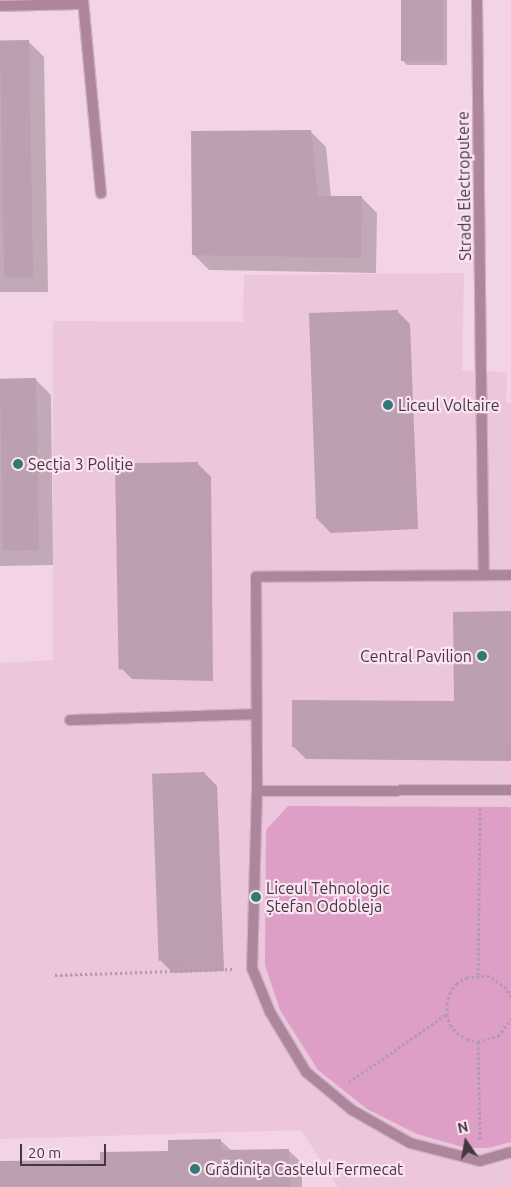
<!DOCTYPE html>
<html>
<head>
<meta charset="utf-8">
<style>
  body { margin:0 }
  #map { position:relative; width:511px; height:1187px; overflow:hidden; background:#f2d4e6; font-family:Ubuntu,sans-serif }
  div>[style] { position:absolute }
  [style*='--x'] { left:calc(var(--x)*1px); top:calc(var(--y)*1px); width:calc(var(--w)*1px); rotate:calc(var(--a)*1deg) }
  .built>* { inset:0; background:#ebc6dc }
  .green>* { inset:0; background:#dd9fc6 }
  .shadow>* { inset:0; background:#0003 }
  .building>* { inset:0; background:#bc9fb0; transform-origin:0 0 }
  .path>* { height:3px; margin-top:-1.5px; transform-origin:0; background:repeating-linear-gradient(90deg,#b39baa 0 2.5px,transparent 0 5px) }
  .roads { filter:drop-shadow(1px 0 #ccb2c1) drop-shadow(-1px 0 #ccb2c1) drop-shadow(0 1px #ccb2c1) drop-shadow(0 -1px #ccb2c1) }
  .service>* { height:10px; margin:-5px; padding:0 5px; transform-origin:5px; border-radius:5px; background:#ad869e }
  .minor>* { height:10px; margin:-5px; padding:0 5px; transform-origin:5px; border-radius:5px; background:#ad869e }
  .dots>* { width:14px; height:14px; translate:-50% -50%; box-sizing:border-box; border:2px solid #fce3f2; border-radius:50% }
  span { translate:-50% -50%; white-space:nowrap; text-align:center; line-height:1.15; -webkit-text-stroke:4.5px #fce3f2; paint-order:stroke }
  .street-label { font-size:16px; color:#443840 }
  .poi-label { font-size:16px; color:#443840 }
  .left { translate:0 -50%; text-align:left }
  .right { translate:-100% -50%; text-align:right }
  .north { position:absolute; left:441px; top:1117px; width:50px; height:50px; -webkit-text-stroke:4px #fce3f2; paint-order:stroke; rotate:348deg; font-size:14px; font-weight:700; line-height:20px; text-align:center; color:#443840 }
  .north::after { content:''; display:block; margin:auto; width:18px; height:22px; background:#443840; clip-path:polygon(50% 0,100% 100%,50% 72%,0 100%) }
  .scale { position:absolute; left:20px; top:1144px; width:86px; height:22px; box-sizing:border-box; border:2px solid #443840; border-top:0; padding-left:6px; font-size:15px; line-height:18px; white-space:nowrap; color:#443840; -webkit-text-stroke:4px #fce3f2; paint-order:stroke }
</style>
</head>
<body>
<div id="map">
  <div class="built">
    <i style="clip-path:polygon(464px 273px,462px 370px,507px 372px,506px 402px,511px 403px,511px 1187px,338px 1187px,301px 1130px,0 1139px,0 663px,53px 660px,53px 321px,243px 322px,244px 275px)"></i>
  </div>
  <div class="green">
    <i style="clip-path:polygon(288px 806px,511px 807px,511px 1142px,488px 1148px,466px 1148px,417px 1134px,367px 1109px,318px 1070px,280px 1010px,265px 965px,266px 830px)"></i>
  </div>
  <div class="shadow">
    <i style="clip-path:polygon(402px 0,447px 0,447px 65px,407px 65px,402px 60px)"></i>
    <i style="clip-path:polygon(28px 41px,44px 57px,48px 292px,0 292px,0 42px)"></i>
    <i style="clip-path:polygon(310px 131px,326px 147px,331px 197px,361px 197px,377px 213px,376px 273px,209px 270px,193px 254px)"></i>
    <i style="clip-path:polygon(397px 311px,410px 324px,418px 529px,331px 533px,318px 520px)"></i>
    <i style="clip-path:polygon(35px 379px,51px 395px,53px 565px,0 566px,0 380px)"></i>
    <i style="clip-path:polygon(198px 464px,211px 477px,213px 681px,132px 679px,119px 666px)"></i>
    <i style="clip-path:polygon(511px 613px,511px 761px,306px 759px,293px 746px,455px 703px)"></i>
    <i style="clip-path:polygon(204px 773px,217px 786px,224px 971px,173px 973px,160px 960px)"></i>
    <i style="clip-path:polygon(220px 1140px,232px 1151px,288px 1150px,302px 1163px,302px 1187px,0 1187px,0 1160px,3px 1163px,102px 1161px,169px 1152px)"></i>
  </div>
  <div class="building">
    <i style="left:401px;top:0;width:42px;height:61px"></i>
    <i style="left:29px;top:40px;width:237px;height:29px;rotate:89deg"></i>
    <i style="clip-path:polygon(311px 130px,318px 196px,362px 196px,361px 258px,192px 255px,191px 131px)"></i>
    <i style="left:398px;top:310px;width:206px;height:89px;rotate:88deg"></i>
    <i style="left:36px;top:378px;width:172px;height:36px;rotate:89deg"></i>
    <i style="left:198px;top:462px;width:206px;height:83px;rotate:89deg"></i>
    <i style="clip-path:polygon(511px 611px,511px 748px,292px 747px,292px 700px,454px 701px,453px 612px)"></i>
    <i style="left:205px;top:772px;width:187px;height:53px;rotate:88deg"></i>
    <i style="clip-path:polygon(221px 1139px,221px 1150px,289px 1149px,290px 1187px,0 1187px,0 1161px,100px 1160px,100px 1152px,168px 1151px,168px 1140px)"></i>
  </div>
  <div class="path">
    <i style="--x:55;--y:975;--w:179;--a:-1.9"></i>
    <i style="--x:478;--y:975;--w:167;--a:-89.3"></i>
    <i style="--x:511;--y:997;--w:10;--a:-119"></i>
    <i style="--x:506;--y:988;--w:21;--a:-145"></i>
    <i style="--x:489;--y:976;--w:22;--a:177"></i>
    <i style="--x:467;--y:977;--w:12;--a:149"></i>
    <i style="--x:457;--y:983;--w:11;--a:128"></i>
    <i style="--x:450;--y:992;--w:11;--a:105"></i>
    <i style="--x:447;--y:1003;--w:11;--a:90"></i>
    <i style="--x:447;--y:1014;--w:11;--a:75"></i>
    <i style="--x:450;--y:1025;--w:11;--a:49"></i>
    <i style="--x:457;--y:1033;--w:12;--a:31"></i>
    <i style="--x:467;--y:1039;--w:11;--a:15"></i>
    <i style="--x:478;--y:1042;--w:21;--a:-17"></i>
    <i style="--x:498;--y:1036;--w:21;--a:-53"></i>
    <i style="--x:478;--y:1042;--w:99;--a:88.8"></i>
    <i style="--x:349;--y:1082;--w:119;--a:-34.8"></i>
  </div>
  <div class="roads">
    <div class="service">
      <i style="--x:83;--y:0;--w:194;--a:84.7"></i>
      <i style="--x:0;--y:6;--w:83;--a:-1.4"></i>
      <i style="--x:481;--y:371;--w:204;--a:89.2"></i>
      <i style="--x:511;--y:575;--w:255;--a:179.6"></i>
      <i style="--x:256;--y:577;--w:214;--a:89.7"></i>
      <i style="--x:257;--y:791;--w:254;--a:-0.2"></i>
      <i style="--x:70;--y:720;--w:186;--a:-1.8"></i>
      <i style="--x:257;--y:791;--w:177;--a:91.6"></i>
      <i style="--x:252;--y:968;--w:48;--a:67.8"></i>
      <i style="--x:270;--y:1012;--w:70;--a:59"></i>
      <i style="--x:306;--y:1072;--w:60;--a:39.6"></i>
      <i style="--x:352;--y:1110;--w:67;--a:29.6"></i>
      <i style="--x:410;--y:1143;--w:72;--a:14.4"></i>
      <i style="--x:480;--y:1161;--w:32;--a:-16"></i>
    </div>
    <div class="minor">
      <i style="--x:477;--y:0;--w:371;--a:89.4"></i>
    </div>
  </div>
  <div class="dots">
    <i style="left:388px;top:405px;background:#317a77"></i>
    <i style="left:18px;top:464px;background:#317a77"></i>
    <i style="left:482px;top:656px;background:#317a77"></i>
    <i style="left:256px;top:897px;background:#317a77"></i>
    <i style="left:195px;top:1169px;background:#317a77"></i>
  </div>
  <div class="street-label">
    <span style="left:464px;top:186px;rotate:-91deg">Strada Electroputere</span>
  </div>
  <div class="poi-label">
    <span class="left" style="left:398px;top:405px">Liceul Voltaire</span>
    <span class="left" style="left:28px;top:464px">Secția 3 Poliție</span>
    <span class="right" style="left:472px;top:656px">Central Pavilion</span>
    <span class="left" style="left:266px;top:897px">Liceul Tehnologic<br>Ștefan Odobleja</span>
    <span class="left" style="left:205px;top:1169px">Grădinița Castelul Fermecat</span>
  </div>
  <div class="north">N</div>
  <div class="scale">20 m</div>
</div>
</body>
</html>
